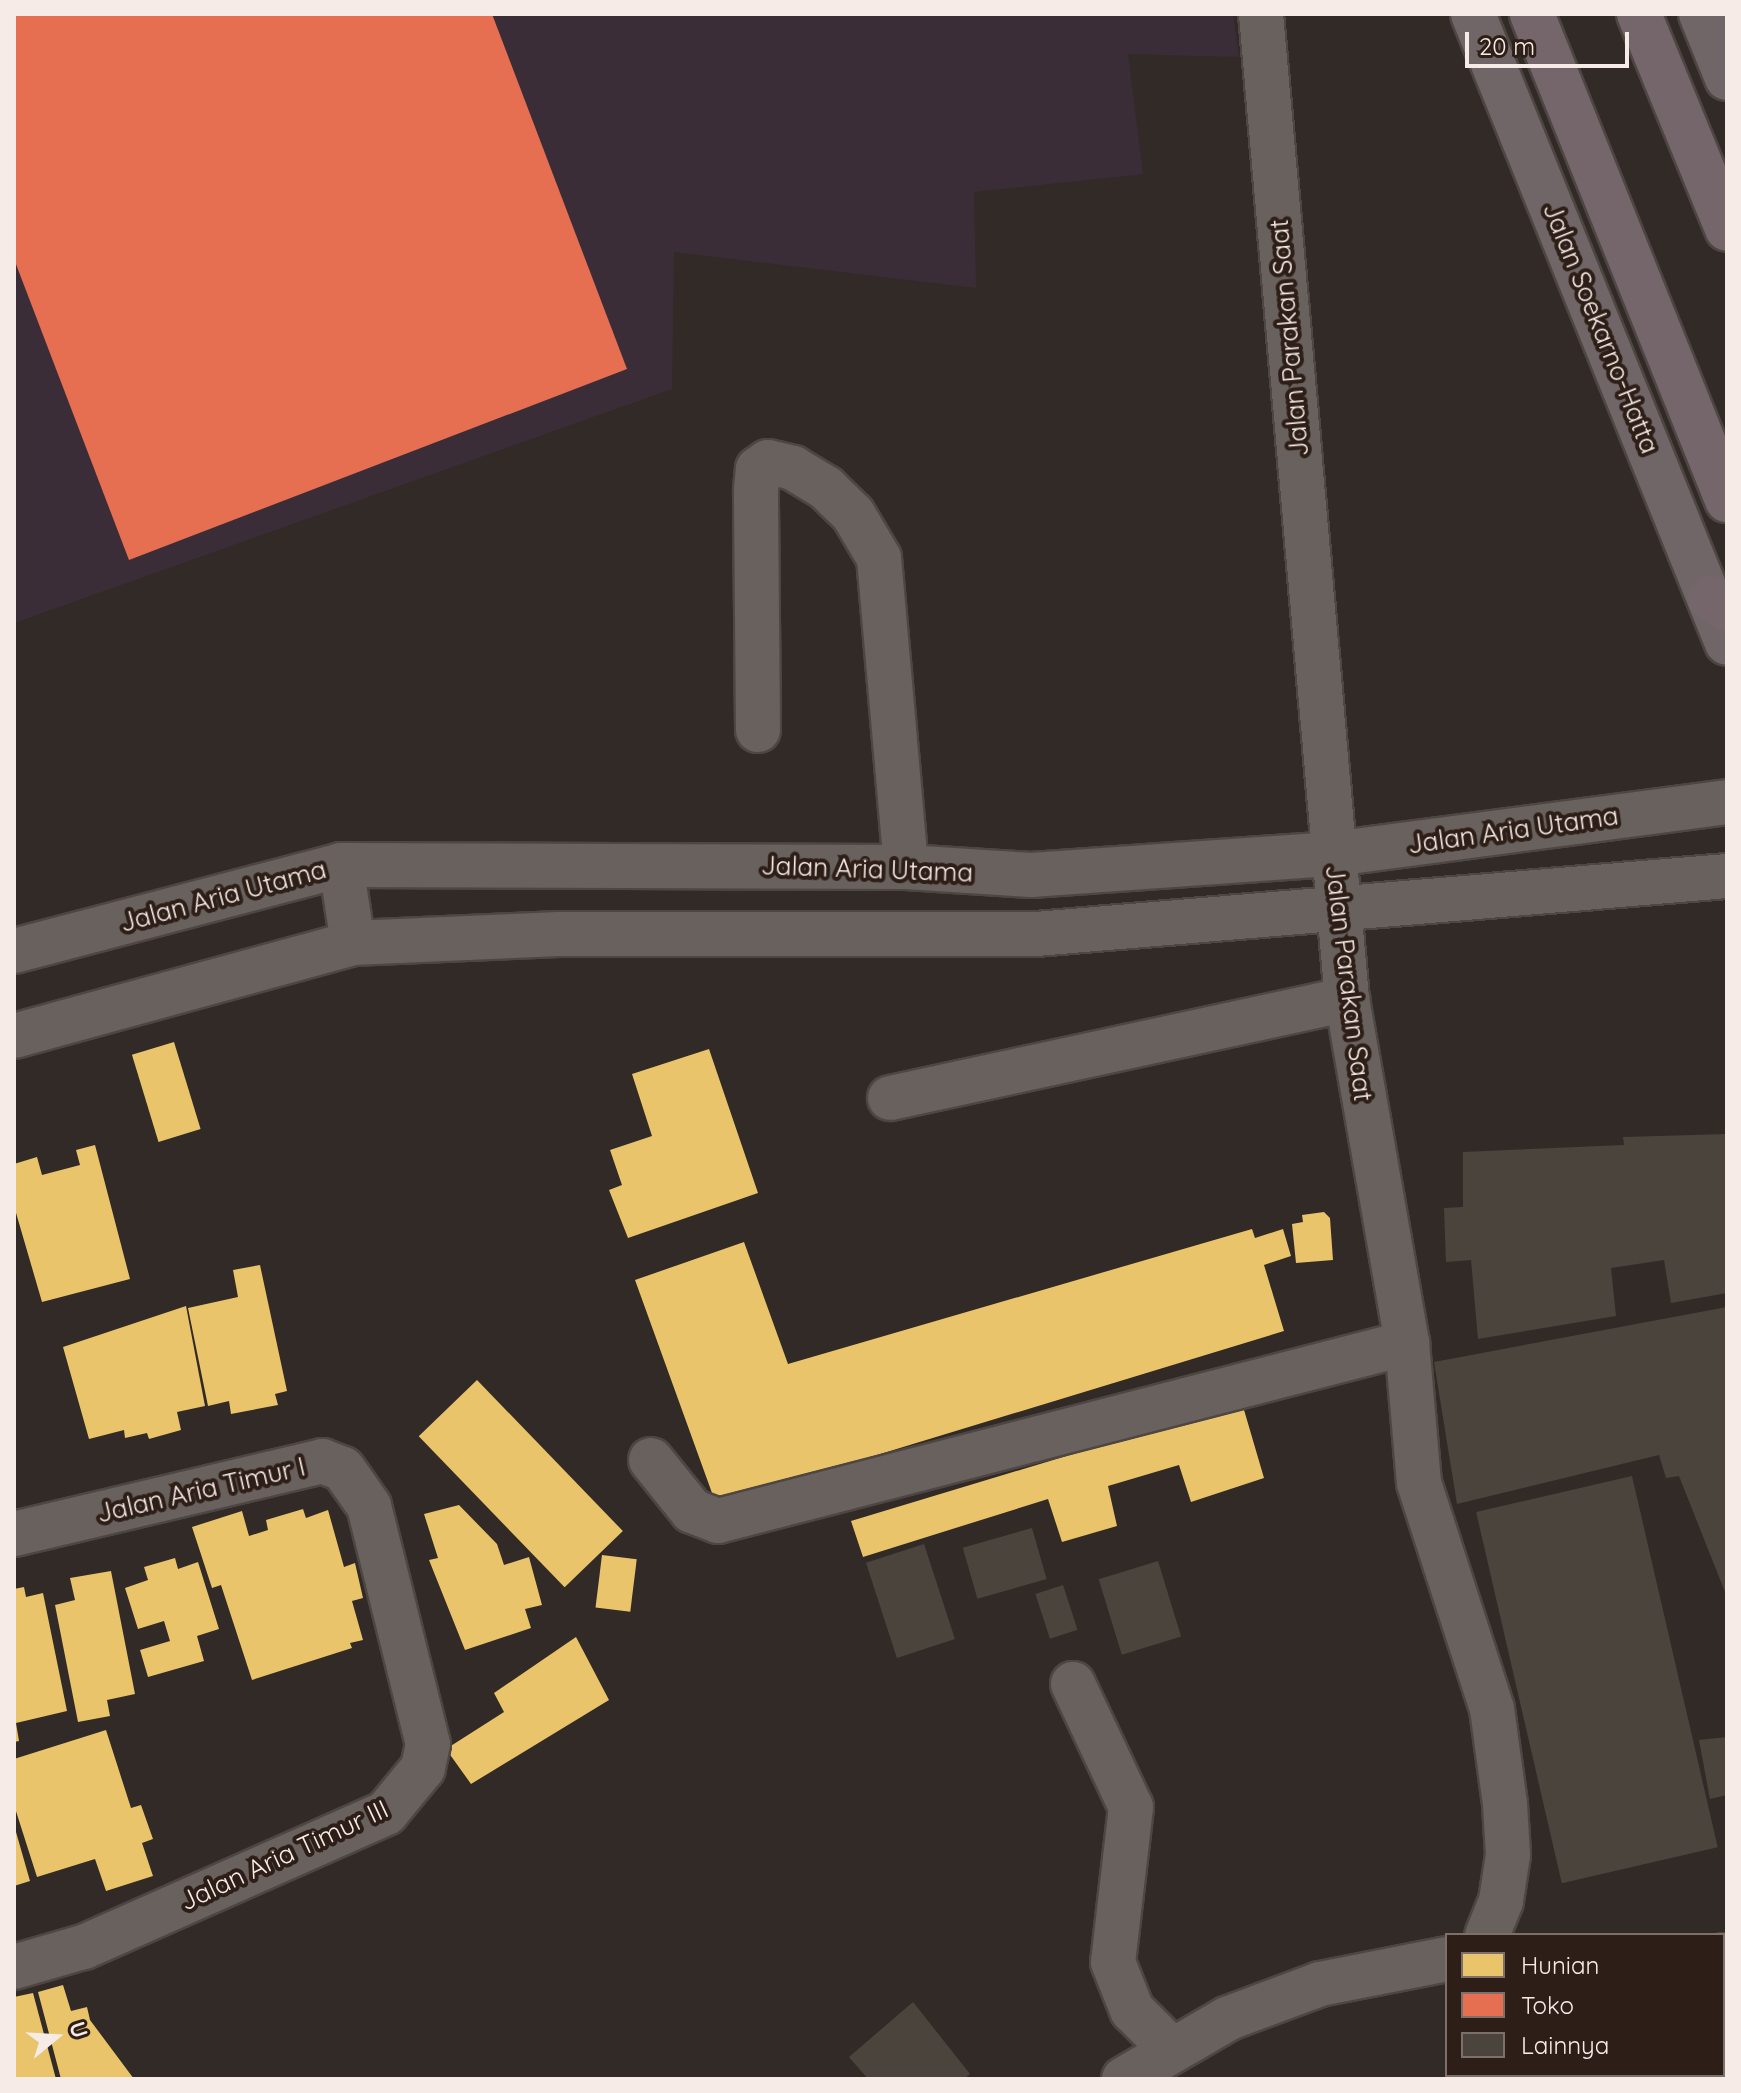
<!DOCTYPE html>
<html>
<head>
<meta charset="utf-8">
<style>
  body { margin:0 }
  #map { position:relative; width:1741px; height:2093px; overflow:hidden; background:#322a26; font-family:Quicksand,sans-serif }
  div>[style] { position:absolute }
  [style*='--x'] { left:calc(var(--x)*1px); top:calc(var(--y)*1px); width:calc(var(--w)*1px); rotate:calc(var(--a)*1deg) }
  .commercial>* { inset:0; background:#3b2d38 }
  .homes>* { inset:0; background:#e9c46a; transform-origin:0 0 }
  .shops>* { inset:0; background:#e76f51 }
  .river>* { height:98px; margin:-49px; padding:0 49px; transform-origin:49px; border-radius:49px; background:#5f6d85 }
  .building>* { inset:0; background:#4b443d; transform-origin:0 0 }
  .roads { filter:drop-shadow(2px 0 #4e4643) drop-shadow(-2px 0 #4e4643) drop-shadow(0 2px #4e4643) drop-shadow(0 -2px #4e4643) }
  .minor>* { height:44px; margin:-22px; padding:0 22px; transform-origin:22px; border-radius:22px; background:#68615d }
  .major>* { height:44px; margin:-22px; padding:0 22px; transform-origin:22px; border-radius:22px; background:#716667 }
  .highway>* { height:44px; margin:-22px; padding:0 22px; transform-origin:22px; border-radius:22px; background:#75666b }
  span { translate:-50% -50%; white-space:nowrap; text-align:center; line-height:1.15; -webkit-text-stroke:8px #2d1e17; paint-order:stroke }
  .street-label { font-size:26px; color:#f6ebe7 }
  .frame { position:absolute; inset:0; border:16px solid #f6ebe7; pointer-events:none }
  .legend { position:absolute; left:1445px; top:1933px; width:280px; height:144px; box-sizing:border-box; background:#2d1e17; border:2px solid #7d706a; margin:0; padding:10px 14px; list-style:none; font-size:24px; color:#f6ebe7 }
  .legend li { display:flex; align-items:center; gap:16px; height:40px }
  .legend b { width:40px; border:2px solid #7d706a }
  .north { position:absolute; left:16px; top:1997px; width:80px; height:80px; -webkit-text-stroke:6px #2d1e17; paint-order:stroke; rotate:72deg; font-size:22px; font-weight:700; line-height:32px; text-align:center; color:#f6ebe7 }
  .north::after { content:''; display:block; margin:auto; width:28px; height:36px; background:#f6ebe7; clip-path:polygon(50% 0,100% 100%,50% 72%,0 100%) }
  .scale { position:absolute; left:1465px; top:32px; width:164px; height:36px; box-sizing:border-box; border:4px solid #f6ebe7; border-top:0; padding-left:10px; font-size:24px; line-height:28px; white-space:nowrap; color:#f6ebe7; -webkit-text-stroke:6px #2d1e17; paint-order:stroke }
</style>
</head>
<body>
<div id="map">
  <div class="commercial">
    <i style="clip-path:polygon(14px 14px,1233px 14px,1239px 57px,1128px 54px,1143px 174px,974px 192px,976px 288px,674px 252px,672px 389px,14px 623px)"></i>
  </div>
  <div class="homes">
    <i style="left:174px;top:1042px;width:91px;height:44px;rotate:73deg"></i>
    <i style="clip-path:polygon(709px 1049px,758px 1193px,628px 1238px,609px 1190px,622px 1185px,610px 1150px,652px 1136px,632px 1074px)"></i>
    <i style="clip-path:polygon(95px 1145px,130px 1279px,42px 1302px,14px 1206px,14px 1164px,37px 1157px,42px 1175px,80px 1165px,76px 1150px)"></i>
    <i style="clip-path:polygon(1324px 1212px,1330px 1218px,1333px 1260px,1296px 1263px,1292px 1224px,1303px 1222px,1302px 1215px)"></i>
    <i style="clip-path:polygon(1252px 1229px,1255px 1238px,1283px 1229px,1291px 1256px,1264px 1265px,1284px 1331px,716px 1504px,635px 1280px,744px 1242px,788px 1364px)"></i>
    <i style="clip-path:polygon(260px 1265px,287px 1391px,275px 1394px,278px 1405px,231px 1414px,229px 1401px,208px 1406px,188px 1308px,238px 1297px,233px 1270px)"></i>
    <i style="clip-path:polygon(186px 1306px,205px 1406px,177px 1412px,181px 1430px,149px 1439px,147px 1433px,125px 1438px,124px 1430px,89px 1439px,63px 1347px)"></i>
    <i style="left:477px;top:1380px;width:210px;height:81px;rotate:46deg"></i>
    <i style="clip-path:polygon(1242px 1403px,1264px 1478px,1191px 1502px,1179px 1465px,1108px 1486px,1117px 1526px,1062px 1542px,1048px 1499px,863px 1557px,851px 1521px)"></i>
    <i style="clip-path:polygon(459px 1505px,497px 1544px,504px 1565px,529px 1557px,542px 1605px,525px 1609px,531px 1628px,465px 1650px,429px 1560px,438px 1558px,424px 1514px)"></i>
    <i style="clip-path:polygon(303px 1509px,306px 1518px,328px 1510px,344px 1567px,355px 1563px,363px 1598px,352px 1601px,363px 1640px,350px 1643px,352px 1648px,252px 1680px,221px 1585px,212px 1588px,192px 1527px,242px 1511px,249px 1536px,268px 1530px,266px 1520px)"></i>
    <i style="left:602px;top:1555px;width:35px;height:53px;rotate:7deg"></i>
    <i style="clip-path:polygon(175px 1558px,178px 1569px,198px 1562px,219px 1629px,197px 1636px,204px 1661px,148px 1677px,140px 1650px,170px 1641px,164px 1621px,138px 1629px,125px 1588px,148px 1580px,144px 1567px)"></i>
    <i style="clip-path:polygon(111px 1571px,135px 1694px,107px 1700px,110px 1716px,78px 1722px,55px 1605px,75px 1600px,70px 1578px)"></i>
    <i style="clip-path:polygon(24px 1587px,26px 1597px,43px 1593px,67px 1711px,16px 1723px,19px 1741px,14px 1742px,14px 1589px)"></i>
    <i style="clip-path:polygon(576px 1637px,609px 1700px,471px 1784px,446px 1749px,504px 1712px,494px 1693px)"></i>
    <i style="clip-path:polygon(106px 1730px,131px 1808px,141px 1805px,153px 1839px,142px 1843px,153px 1876px,106px 1891px,95px 1859px,37px 1877px,14px 1805px,14px 1759px)"></i>
    <i style="clip-path:polygon(14px 1825px,30px 1881px,14px 1886px)"></i>
    <i style="clip-path:polygon(63px 1985px,71px 2011px,87px 2007px,90px 2020px,134px 2079px,61px 2079px,38px 1992px)"></i>
    <i style="clip-path:polygon(33px 1993px,56px 2079px,14px 2079px,14px 1997px)"></i>
  </div>
  <div class="shops">
    <i style="clip-path:polygon(14px 14px,492px 14px,627px 369px,129px 560px,14px 259px)"></i>
  </div>
  <div class="river">
    <i style="--x:1652;--y:2079;--w:75;--a:-3.1"></i>
  </div>
  <div class="building">
    <i style="clip-path:polygon(1727px 1134px,1727px 1293px,1671px 1303px,1664px 1260px,1611px 1268px,1616px 1316px,1478px 1339px,1471px 1260px,1446px 1262px,1444px 1208px,1463px 1207px,1463px 1152px,1624px 1145px,1623px 1137px)"></i>
    <i style="clip-path:polygon(1727px 1307px,1727px 1597px,1679px 1476px,1666px 1478px,1659px 1455px,1457px 1504px,1434px 1362px)"></i>
    <i style="left:1632px;top:1476px;width:381px;height:160px;rotate:77deg"></i>
    <i style="left:1032px;top:1528px;width:53px;height:72px;rotate:74deg"></i>
    <i style="left:924px;top:1544px;width:100px;height:61px;rotate:72deg"></i>
    <i style="left:1158px;top:1561px;width:79px;height:62px;rotate:73deg"></i>
    <i style="left:1063px;top:1585px;width:47px;height:29px;rotate:72deg"></i>
    <i style="clip-path:polygon(1727px 1737px,1727px 1795px,1710px 1799px,1699px 1740px)"></i>
    <i style="clip-path:polygon(913px 2002px,970px 2074px,964px 2079px,868px 2079px,849px 2057px)"></i>
  </div>
  <div class="roads">
    <div class="minor">
      <i style="--x:1261;--y:14;--w:989;--a:85.01"></i>
      <i style="--x:1347;--y:999;--w:349;--a:80.1"></i>
      <i style="--x:1407;--y:1343;--w:141;--a:85.1"></i>
      <i style="--x:1419;--y:1483;--w:237;--a:72.1"></i>
      <i style="--x:1492;--y:1709;--w:96;--a:82.2"></i>
      <i style="--x:1505;--y:1804;--w:51;--a:86.6"></i>
      <i style="--x:1508;--y:1855;--w:47;--a:98.7"></i>
      <i style="--x:1501;--y:1901;--w:37;--a:112"></i>
      <i style="--x:758;--y:730;--w:240;--a:-90.5"></i>
      <i style="--x:756;--y:490;--w:21;--a:-85"></i>
      <i style="--x:758;--y:469;--w:12;--a:-35"></i>
      <i style="--x:768;--y:462;--w:26;--a:13"></i>
      <i style="--x:793;--y:468;--w:39;--a:31"></i>
      <i style="--x:826;--y:488;--w:37;--a:44"></i>
      <i style="--x:853;--y:514;--w:51;--a:59.4"></i>
      <i style="--x:879;--y:558;--w:310;--a:85"></i>
      <i style="--x:341;--y:865;--w:79;--a:81.3"></i>
      <i style="--x:14;--y:951;--w:338;--a:-14.7"></i>
      <i style="--x:341;--y:865;--w:565;--a:0.2"></i>
      <i style="--x:906;--y:867;--w:125;--a:3.7"></i>
      <i style="--x:1031;--y:875;--w:303;--a:-4"></i>
      <i style="--x:1333;--y:854;--w:397;--a:-7.5"></i>
      <i style="--x:14;--y:1036;--w:352;--a:-15.3"></i>
      <i style="--x:353;--y:943;--w:206;--a:-2.5"></i>
      <i style="--x:559;--y:934;--w:477;--a:0"></i>
      <i style="--x:1036;--y:934;--w:693;--a:-4.8"></i>
      <i style="--x:890;--y:1098;--w:468;--a:-12.2"></i>
      <i style="--x:651;--y:1460;--w:65;--a:51.2"></i>
      <i style="--x:692;--y:1511;--w:28;--a:21"></i>
      <i style="--x:718;--y:1521;--w:712;--a:-14.49"></i>
      <i style="--x:14;--y:1534;--w:317;--a:-13.3"></i>
      <i style="--x:322;--y:1461;--w:22;--a:21"></i>
      <i style="--x:343;--y:1469;--w:45;--a:54.9"></i>
      <i style="--x:369;--y:1506;--w:245;--a:76.1"></i>
      <i style="--x:428;--y:1744;--w:25;--a:102"></i>
      <i style="--x:423;--y:1768;--w:58;--a:129.4"></i>
      <i style="--x:386;--y:1813;--w:331;--a:156.1"></i>
      <i style="--x:83;--y:1947;--w:72;--a:163.8"></i>
      <i style="--x:1073;--y:1684;--w:136;--a:64.8"></i>
      <i style="--x:1131;--y:1807;--w:156;--a:96.6"></i>
      <i style="--x:1113;--y:1962;--w:52;--a:68.4"></i>
      <i style="--x:1132;--y:2010;--w:57;--a:45"></i>
      <i style="--x:1723;--y:1956;--w:4;--a:0"></i>
      <i style="--x:1124;--y:2079;--w:121;--a:-30.2"></i>
      <i style="--x:1229;--y:2018;--w:97;--a:-20.5"></i>
      <i style="--x:1320;--y:1984;--w:129;--a:-11.1"></i>
    </div>
    <div class="major">
      <i style="--x:1473;--y:14;--w:678;--a:68.01"></i>
      <i style="--x:1701;--y:14;--w:69;--a:67.9"></i>
    </div>
    <div class="highway">
      <i style="--x:1532;--y:14;--w:524;--a:68.14"></i>
      <i style="--x:1639;--y:14;--w:232;--a:67.7"></i>
      <i style="--x:1710;--y:598;--w:20;--a:33"></i>
    </div>
  </div>
  <div class="street-label">
    <span style="left:1601px;top:328px;rotate:68deg">Jalan Soekarno-Hatta</span>
    <span style="left:1289px;top:338px;rotate:-95deg">Jalan Parakan Saat</span>
    <span style="left:1513px;top:830px;rotate:-8deg">Jalan Aria Utama</span>
    <span style="left:867px;top:869px;rotate:2deg">Jalan Aria Utama</span>
    <span style="left:223px;top:896px;rotate:-15deg">Jalan Aria Utama</span>
    <span style="left:1349px;top:983px;rotate:83deg">Jalan Parakan Saat</span>
    <span style="left:201px;top:1490px;rotate:-13deg">Jalan Aria Timur I</span>
    <span style="left:284px;top:1855px;rotate:-25deg">Jalan Aria Timur III</span>
  </div>
  <div class="frame"></div>
  <ul class="legend">
  <li><b style="height:22px;background:#e9c46a"></b>Hunian</li>
  <li><b style="height:22px;background:#e76f51"></b>Toko</li>
  <li><b style="height:22px;background:#4b443d"></b>Lainnya</li>
  </ul>
  <div class="north">U</div>
  <div class="scale">20 m</div>
</div>
</body>
</html>
